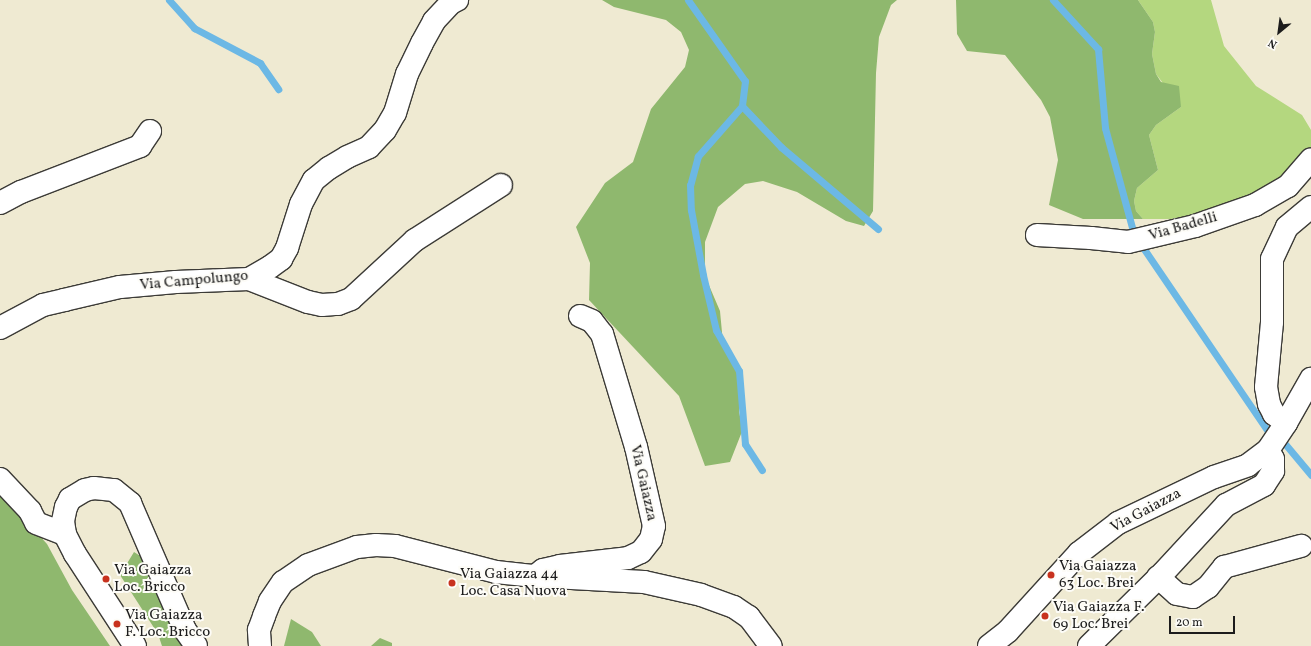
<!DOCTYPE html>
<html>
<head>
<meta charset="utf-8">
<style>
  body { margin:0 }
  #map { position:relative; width:1311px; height:646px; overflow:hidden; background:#efead2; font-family:Vollkorn,serif }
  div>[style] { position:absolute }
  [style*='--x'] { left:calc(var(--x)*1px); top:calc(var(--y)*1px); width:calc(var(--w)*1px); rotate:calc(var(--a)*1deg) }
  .green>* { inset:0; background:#b4d77f }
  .forest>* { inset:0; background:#8fb86e }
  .stream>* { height:7px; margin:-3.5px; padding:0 3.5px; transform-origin:3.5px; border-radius:3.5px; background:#6cb8e5 }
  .roads { filter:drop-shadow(1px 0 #3c3b37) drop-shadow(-1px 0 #3c3b37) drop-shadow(0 1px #3c3b37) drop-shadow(0 -1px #3c3b37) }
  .street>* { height:22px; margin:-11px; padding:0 11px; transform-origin:11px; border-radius:11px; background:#fff }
  .secondary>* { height:22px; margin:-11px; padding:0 11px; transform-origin:11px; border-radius:11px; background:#fff }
  .dots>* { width:11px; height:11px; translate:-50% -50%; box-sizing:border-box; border:2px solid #fdfcf7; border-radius:50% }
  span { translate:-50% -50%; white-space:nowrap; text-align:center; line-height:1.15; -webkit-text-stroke:4px #fdfcf7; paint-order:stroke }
  .street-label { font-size:15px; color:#1c1c1c }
  .poi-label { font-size:15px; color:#1c1c1c }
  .left { translate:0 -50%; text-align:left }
  .north { position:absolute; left:1259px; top:12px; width:40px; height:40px; -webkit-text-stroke:3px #fdfcf7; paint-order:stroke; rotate:209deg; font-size:11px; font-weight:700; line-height:16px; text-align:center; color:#1c1c1c }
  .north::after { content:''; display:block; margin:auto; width:14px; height:18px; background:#1c1c1c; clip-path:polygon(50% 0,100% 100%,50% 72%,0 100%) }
  .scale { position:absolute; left:1169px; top:616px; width:66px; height:18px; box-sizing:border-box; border:2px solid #1c1c1c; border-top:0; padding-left:5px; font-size:12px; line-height:14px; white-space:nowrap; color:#1c1c1c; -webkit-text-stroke:3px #fdfcf7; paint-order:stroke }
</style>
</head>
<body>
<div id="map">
  <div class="green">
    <i style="clip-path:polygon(1138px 0,1211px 0,1224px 46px,1256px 86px,1302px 115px,1311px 130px,1311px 150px,1272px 187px,1235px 207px,1171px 219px,1143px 219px,1136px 211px,1134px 201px,1137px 188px,1158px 170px,1149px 135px,1156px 125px,1181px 107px,1156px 74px,1152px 54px,1155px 32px,1153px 22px)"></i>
  </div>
  <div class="forest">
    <i style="clip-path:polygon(602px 0,897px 0,891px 5px,879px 37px,876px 73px,873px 211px,864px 226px,846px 221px,797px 192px,763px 181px,745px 184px,718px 207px,705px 242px,705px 276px,720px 311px,723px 343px,739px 375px,739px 412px,743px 429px,730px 462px,705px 466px,679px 396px,589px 300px,590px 263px,576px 227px,605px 183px,633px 162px,651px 109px,685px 67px,689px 50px,681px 32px,666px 20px,614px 7px)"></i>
    <i style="clip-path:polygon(956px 0,1138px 0,1140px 3px,1153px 22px,1155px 32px,1152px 54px,1156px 74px,1161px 82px,1179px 86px,1181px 107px,1156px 125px,1149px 135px,1158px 170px,1137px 188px,1134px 201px,1136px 211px,1143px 219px,1083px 219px,1049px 205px,1058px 160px,1050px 117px,1041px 100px,1005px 55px,967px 51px,957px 34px)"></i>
    <i style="clip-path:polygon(0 492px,47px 544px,72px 590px,110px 646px,0 646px)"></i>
    <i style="clip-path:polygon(134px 552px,145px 559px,182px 646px,162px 646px,158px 634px,120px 575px)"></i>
    <i style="clip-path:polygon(291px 619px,312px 632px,321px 646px,284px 646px)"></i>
    <i style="clip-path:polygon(380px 638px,392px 643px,392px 646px,371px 646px)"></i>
  </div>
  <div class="stream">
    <i style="--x:169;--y:0;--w:38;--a:48"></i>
    <i style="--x:194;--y:28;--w:75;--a:27.9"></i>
    <i style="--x:260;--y:63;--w:32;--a:55"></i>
    <i style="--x:688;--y:0;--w:99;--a:54.9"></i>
    <i style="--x:745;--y:81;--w:25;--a:97"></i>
    <i style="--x:742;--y:106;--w:67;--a:131.3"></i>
    <i style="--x:698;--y:156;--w:30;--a:105"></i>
    <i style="--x:690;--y:185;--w:25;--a:88"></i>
    <i style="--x:691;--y:210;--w:66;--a:79.5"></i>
    <i style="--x:703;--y:275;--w:57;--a:76.7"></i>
    <i style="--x:716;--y:330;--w:47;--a:60.7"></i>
    <i style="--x:739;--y:371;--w:73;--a:85.3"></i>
    <i style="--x:745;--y:444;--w:31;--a:57"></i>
    <i style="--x:1053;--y:0;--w:67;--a:47.4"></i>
    <i style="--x:1098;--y:49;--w:79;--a:84.9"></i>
    <i style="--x:1105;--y:128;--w:107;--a:74.8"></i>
    <i style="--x:742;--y:106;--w:57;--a:46.4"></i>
    <i style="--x:781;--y:147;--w:127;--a:40.2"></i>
    <i style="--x:1144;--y:249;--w:222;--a:55.8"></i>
    <i style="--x:1286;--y:445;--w:39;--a:50"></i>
  </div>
  <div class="roads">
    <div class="street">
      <i style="--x:0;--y:203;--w:24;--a:-28"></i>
      <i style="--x:21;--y:192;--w:128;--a:-21.1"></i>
      <i style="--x:140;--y:146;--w:18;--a:-56"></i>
      <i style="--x:1037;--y:235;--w:54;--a:3.2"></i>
      <i style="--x:1091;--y:238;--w:37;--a:6"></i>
      <i style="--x:1128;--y:242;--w:69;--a:-13.4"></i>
      <i style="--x:1195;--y:226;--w:64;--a:-19.3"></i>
      <i style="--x:1255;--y:205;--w:38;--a:-30"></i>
      <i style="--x:1288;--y:186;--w:35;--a:-49"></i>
      <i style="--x:249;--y:279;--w:63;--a:21.3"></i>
      <i style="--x:308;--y:302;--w:14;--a:12"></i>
      <i style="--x:322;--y:305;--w:16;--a:-4"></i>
      <i style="--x:338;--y:304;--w:14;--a:-21"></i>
      <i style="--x:351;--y:299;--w:87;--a:-42.7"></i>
      <i style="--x:415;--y:240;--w:102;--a:-32.6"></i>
      <i style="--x:0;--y:328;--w:49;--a:-28.1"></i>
      <i style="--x:43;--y:305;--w:22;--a:-13"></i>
      <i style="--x:64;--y:300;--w:57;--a:-13.1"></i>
      <i style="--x:120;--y:287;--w:56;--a:-5.1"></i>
      <i style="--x:176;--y:282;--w:73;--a:-2.4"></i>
      <i style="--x:249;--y:279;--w:24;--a:-30"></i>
      <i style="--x:270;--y:267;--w:14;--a:-36"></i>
      <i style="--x:281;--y:259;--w:13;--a:-61"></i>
      <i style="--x:287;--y:248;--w:46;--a:-72.3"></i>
      <i style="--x:301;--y:204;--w:27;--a:-62"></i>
      <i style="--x:314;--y:180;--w:19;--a:-39"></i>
      <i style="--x:329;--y:168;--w:21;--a:-31"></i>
      <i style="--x:347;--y:157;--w:24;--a:-24"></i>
      <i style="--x:369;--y:147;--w:23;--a:-47"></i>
      <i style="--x:385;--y:130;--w:20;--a:-60"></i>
      <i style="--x:395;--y:113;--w:41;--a:-72.9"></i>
      <i style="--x:407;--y:74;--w:34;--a:-64"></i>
      <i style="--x:422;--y:43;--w:25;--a:-61"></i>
      <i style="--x:434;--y:21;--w:25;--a:-47"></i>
      <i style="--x:451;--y:3;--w:7;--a:-27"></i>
      <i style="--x:1286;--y:423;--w:15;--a:-143"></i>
      <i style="--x:1274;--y:414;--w:11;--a:-117"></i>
      <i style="--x:1269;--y:404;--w:17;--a:-100"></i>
      <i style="--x:1266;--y:387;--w:65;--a:-84.7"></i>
      <i style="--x:1272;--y:322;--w:63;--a:-90"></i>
      <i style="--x:1272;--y:259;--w:35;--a:-65"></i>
      <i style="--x:1287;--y:227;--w:31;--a:-40"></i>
      <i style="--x:0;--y:479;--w:44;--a:46.8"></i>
      <i style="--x:30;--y:511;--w:13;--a:63"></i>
      <i style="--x:36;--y:523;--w:31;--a:21"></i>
      <i style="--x:535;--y:576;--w:10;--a:-37"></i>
      <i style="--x:543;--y:570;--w:17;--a:-13"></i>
      <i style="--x:560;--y:566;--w:68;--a:-6.7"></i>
      <i style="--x:628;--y:558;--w:14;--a:-25"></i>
      <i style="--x:641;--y:552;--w:16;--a:-52"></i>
      <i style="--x:651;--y:539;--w:13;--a:-77"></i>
      <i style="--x:654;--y:526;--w:81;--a:-102.8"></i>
      <i style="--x:636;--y:447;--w:118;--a:-106.7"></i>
      <i style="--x:602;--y:334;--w:16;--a:-128"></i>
      <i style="--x:592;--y:321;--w:13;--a:-157"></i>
      <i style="--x:1158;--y:577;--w:25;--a:42"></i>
      <i style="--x:1177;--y:594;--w:16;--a:11"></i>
      <i style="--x:1193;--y:597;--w:18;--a:-34"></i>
      <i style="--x:1208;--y:587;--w:26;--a:-51"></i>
      <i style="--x:1224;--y:567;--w:80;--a:-15.3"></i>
      <i style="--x:1089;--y:646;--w:104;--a:-44.6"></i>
      <i style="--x:1163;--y:573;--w:93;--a:-47.2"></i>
      <i style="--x:1226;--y:505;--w:43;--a:-27.8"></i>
      <i style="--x:1264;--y:485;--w:17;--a:-57"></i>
      <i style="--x:1273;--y:471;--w:12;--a:-90"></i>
      <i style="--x:1273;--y:459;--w:10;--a:-119"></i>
    </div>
    <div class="secondary">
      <i style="--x:135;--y:646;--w:110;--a:-123.1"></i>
      <i style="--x:75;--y:554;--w:22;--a:-117"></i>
      <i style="--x:65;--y:534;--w:13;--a:-99"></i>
      <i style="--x:63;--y:521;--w:14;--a:-78"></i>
      <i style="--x:66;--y:507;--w:9;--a:-63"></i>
      <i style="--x:70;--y:499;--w:17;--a:-31"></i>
      <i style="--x:85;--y:490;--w:9;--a:-13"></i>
      <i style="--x:94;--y:488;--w:20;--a:6"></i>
      <i style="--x:114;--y:490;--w:21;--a:39"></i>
      <i style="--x:130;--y:503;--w:138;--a:66.6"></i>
      <i style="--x:185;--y:630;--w:19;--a:55"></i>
      <i style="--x:260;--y:646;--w:16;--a:-94"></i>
      <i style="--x:259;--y:630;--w:15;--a:-70"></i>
      <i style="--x:264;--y:616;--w:16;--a:-68"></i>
      <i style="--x:270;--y:601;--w:23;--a:-56"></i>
      <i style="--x:283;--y:582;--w:30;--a:-34"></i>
      <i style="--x:308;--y:565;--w:52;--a:-20.2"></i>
      <i style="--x:357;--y:547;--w:19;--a:-6"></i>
      <i style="--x:376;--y:545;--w:19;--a:3"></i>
      <i style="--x:395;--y:546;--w:104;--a:14.4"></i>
      <i style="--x:496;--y:572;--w:39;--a:6"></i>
      <i style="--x:535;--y:576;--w:109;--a:3.2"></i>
      <i style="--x:644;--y:582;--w:58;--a:12.8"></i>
      <i style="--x:701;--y:595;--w:35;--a:20"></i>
      <i style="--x:734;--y:607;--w:18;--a:34"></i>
      <i style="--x:749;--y:617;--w:36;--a:53"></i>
      <i style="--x:989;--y:646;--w:24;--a:-38"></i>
      <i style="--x:1008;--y:631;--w:105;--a:-47.7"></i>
      <i style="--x:1079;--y:553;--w:49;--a:-37.6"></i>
      <i style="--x:1118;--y:523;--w:106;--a:-25.6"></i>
      <i style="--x:1214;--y:477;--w:36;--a:-19"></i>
      <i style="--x:1248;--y:465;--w:25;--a:-37"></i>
      <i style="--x:1268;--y:450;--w:32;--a:-56"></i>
      <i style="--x:1286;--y:423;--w:51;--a:-60.4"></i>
    </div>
  </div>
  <div class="dots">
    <i style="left:1051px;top:575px;background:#c8321e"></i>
    <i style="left:106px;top:579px;background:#c8321e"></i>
    <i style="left:452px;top:583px;background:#c8321e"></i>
    <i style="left:1045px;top:616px;background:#c8321e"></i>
    <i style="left:117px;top:624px;background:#c8321e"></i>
  </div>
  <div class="street-label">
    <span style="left:1183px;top:227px;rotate:-16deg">Via Badelli</span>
    <span style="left:194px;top:281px;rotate:-5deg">Via Campolungo</span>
    <span style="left:643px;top:483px;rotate:77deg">Via Gaiazza</span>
    <span style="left:1146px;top:511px;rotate:-28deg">Via Gaiazza</span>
  </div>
  <div class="poi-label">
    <span class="left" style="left:1059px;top:575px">Via Gaiazza<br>63 Loc. Brei</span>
    <span class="left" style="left:114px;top:579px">Via Gaiazza<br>Loc. Bricco</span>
    <span class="left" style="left:460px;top:583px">Via Gaiazza 44<br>Loc. Casa Nuova</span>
    <span class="left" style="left:1053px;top:616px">Via Gaiazza F.<br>69 Loc. Brei</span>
    <span class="left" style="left:125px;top:624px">Via Gaiazza<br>F. Loc. Bricco</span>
  </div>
  <div class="north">N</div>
  <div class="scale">20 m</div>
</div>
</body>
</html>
